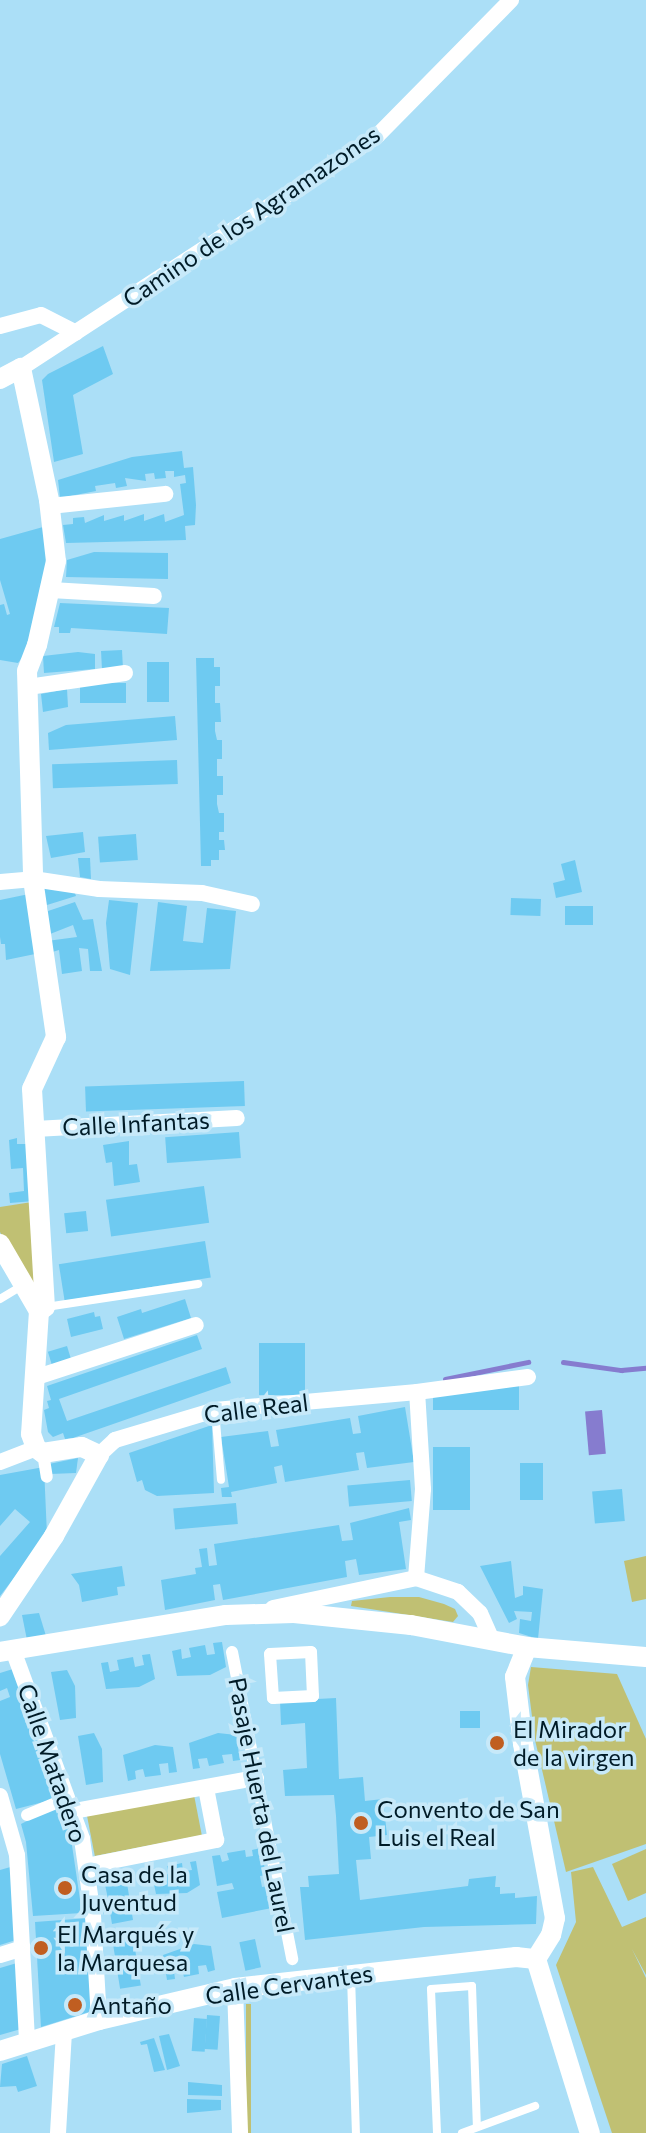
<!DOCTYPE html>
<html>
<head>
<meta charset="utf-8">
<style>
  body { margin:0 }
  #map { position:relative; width:646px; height:2133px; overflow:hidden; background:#abdff7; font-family:Commissioner,sans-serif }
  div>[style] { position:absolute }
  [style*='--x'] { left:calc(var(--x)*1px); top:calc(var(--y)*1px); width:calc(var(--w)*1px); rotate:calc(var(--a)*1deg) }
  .green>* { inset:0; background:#c0c073; transform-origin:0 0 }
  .water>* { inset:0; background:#867ccf; transform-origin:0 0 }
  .stream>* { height:5px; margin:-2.5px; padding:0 2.5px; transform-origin:2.5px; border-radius:2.5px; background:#867ccf }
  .building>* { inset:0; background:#6ecaf1; transform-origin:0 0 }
  .service>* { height:8px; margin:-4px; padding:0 4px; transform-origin:4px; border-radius:4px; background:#fff }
  .pedestrian>* { height:12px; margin:-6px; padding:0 6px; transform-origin:6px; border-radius:6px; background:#fff }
  .minor>* { height:16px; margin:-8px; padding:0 8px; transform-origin:8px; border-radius:8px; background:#fff }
  .tertiary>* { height:20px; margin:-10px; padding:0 10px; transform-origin:10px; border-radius:10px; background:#fff }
  .dots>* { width:22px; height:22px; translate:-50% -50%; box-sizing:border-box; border:4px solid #c7e9f9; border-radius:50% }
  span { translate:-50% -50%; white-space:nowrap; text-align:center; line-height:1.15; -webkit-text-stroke:7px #c7e9f9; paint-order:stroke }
  .street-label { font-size:24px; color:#001b27 }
  .poi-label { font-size:24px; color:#001b27 }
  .left { translate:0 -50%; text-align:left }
</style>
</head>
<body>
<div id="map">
  <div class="green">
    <i style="clip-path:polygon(32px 1202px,35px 1285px,29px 1288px,0 1232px,0 1207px)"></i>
    <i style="clip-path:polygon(646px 1556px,646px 1599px,632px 1602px,624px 1561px)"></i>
    <i style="clip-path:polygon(390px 1597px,419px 1597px,444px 1604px,455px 1609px,458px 1616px,453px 1622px,351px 1606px,352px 1601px)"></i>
    <i style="clip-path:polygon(531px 1667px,617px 1674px,646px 1739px,646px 1844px,566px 1872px,535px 1740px,528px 1685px)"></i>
    <i style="left:194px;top:1795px;width:41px;height:109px;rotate:79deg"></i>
    <i style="clip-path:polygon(646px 1849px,646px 1893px,628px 1901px,612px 1864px)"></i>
    <i style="clip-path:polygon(593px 1867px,622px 1927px,646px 1917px,646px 1975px,632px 1949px,646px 1978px,646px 2133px,612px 2133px,556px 1965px,576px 1922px,571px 1872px)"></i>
    <i style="left:246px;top:2004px;width:5px;height:129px"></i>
  </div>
  <div class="water">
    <i style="left:602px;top:1410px;width:44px;height:17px;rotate:85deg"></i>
  </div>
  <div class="stream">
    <i style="--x:563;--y:1362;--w:59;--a:7.9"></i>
    <i style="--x:621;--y:1370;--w:25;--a:-5"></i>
    <i style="--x:445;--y:1379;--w:85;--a:-11.6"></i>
  </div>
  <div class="building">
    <i style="clip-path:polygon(103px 346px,113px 374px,73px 395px,83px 454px,54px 462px,42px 380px,48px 374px)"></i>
    <i style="clip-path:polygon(182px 451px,184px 468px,193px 467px,196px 505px,195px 525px,185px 526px,186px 540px,66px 543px,63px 525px,73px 524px,73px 518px,84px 517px,85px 523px,104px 515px,104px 521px,124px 515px,124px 521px,144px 514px,144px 521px,164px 514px,165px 522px,184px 515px,180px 484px,186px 483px,185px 475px,174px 477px,174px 471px,165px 471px,166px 478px,155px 479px,154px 473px,145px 474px,146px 481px,125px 478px,127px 486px,116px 488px,115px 483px,95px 486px,96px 491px,60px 498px,58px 480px,132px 457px)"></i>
    <i style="clip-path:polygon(43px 527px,49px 564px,27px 651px,18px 663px,0 660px,0 605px,4px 604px,7px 615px,10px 614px,0 580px,0 539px)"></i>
    <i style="clip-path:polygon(94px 552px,168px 553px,168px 579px,66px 577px,67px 560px)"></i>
    <i style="clip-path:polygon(60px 603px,169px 608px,167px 634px,71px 628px,70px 633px,59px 633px,59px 627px,54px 627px)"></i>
    <i style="left:122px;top:650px;width:20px;height:21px;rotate:87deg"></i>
    <i style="clip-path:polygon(78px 652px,95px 654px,95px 669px,44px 673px,43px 656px)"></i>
    <i style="clip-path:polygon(196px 658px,214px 658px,214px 667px,220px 667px,220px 686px,215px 686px,215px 703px,220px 703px,221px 722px,215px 722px,215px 731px,217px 740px,222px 740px,222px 759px,217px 759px,217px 776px,223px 776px,223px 795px,217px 795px,217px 804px,219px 813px,224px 813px,224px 832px,219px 832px,219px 840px,224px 840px,225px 850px,219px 850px,219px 860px,211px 860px,211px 866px,201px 866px)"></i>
    <i style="left:147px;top:662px;width:22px;height:40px"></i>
    <i style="left:126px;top:683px;width:20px;height:46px;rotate:90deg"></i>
    <i style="clip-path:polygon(67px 689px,68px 707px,43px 712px,41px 694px)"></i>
    <i style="clip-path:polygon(175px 716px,177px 740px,49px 750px,48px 733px,66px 725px)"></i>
    <i style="left:177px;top:760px;width:24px;height:125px;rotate:88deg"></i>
    <i style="clip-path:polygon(83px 832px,85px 852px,51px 858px,46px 836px)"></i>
    <i style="left:136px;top:834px;width:26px;height:38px;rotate:86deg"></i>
    <i style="clip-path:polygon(78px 858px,90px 858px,91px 879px,80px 877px)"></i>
    <i style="clip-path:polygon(575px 860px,582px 892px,556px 898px,553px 883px,565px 880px,561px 864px)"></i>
    <i style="clip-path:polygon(72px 885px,76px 896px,47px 905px,48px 911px,75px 902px,83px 920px,93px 919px,102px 971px,90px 971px,88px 949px,79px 948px,82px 971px,62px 974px,59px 950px,49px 953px,47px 941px,77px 937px,73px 925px,45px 936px,37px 888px)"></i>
    <i style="clip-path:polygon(29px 894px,40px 953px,6px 960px,5px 944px,1px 944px,0 937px,0 900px)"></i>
    <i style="left:511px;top:898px;width:30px;height:17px;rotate:2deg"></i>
    <i style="clip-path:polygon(109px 900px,138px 903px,130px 975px,110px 969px,106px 923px)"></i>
    <i style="clip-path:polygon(158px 902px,187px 906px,183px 941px,203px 943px,207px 908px,236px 911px,230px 969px,150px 971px)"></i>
    <i style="left:593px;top:906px;width:19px;height:28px;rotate:90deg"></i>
    <i style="left:244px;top:1081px;width:25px;height:159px;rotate:88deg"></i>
    <i style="left:239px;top:1132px;width:26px;height:74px;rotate:86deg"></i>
    <i style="clip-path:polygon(17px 1138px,17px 1144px,31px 1144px,34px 1201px,10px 1203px,9px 1193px,24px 1191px,23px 1168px,11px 1169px,9px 1140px)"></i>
    <i style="clip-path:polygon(129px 1141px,129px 1165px,137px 1164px,140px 1182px,114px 1186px,112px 1162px,106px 1163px,103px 1145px)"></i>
    <i style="left:204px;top:1186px;width:37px;height:99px;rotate:82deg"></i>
    <i style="left:86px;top:1211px;width:20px;height:22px;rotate:84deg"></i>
    <i style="left:205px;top:1241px;width:37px;height:148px;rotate:81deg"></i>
    <i style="clip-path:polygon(185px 1299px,191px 1318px,124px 1339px,117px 1317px,141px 1309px,142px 1313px)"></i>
    <i style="clip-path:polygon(94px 1312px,95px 1317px,100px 1316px,103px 1329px,71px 1337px,67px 1319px)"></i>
    <i style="clip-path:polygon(197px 1335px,202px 1349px,59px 1399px,67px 1421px,226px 1367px,231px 1383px,73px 1438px,65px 1439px,63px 1433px,53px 1437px,48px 1432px,44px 1410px,49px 1408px,47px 1401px,51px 1400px,47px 1386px)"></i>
    <i style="left:305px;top:1343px;width:52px;height:46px;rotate:90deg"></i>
    <i style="left:67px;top:1346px;width:17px;height:20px;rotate:73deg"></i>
    <i style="left:519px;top:1384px;width:26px;height:86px;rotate:90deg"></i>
    <i style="clip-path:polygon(405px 1407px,414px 1462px,367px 1468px,364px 1452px,356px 1453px,359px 1470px,285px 1482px,282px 1465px,274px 1467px,277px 1483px,231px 1492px,232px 1497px,222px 1497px,221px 1488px,229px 1487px,221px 1437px,268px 1431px,271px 1447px,279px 1446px,276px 1430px,350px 1418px,353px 1434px,361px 1433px,358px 1416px)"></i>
    <i style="clip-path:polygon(212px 1425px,214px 1493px,157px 1496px,145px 1490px,142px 1480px,137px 1482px,129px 1453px)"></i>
    <i style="left:433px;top:1447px;width:37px;height:63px"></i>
    <i style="clip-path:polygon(78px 1458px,76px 1473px,50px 1474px,49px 1464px)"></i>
    <i style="left:520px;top:1463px;width:23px;height:37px"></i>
    <i style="clip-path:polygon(44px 1467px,47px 1535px,0 1596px,0 1556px,30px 1522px,15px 1509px,0 1526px,0 1475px)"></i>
    <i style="left:410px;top:1480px;width:21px;height:63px;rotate:85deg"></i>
    <i style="left:622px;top:1489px;width:32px;height:30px;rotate:85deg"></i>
    <i style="left:236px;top:1503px;width:21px;height:63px;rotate:85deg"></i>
    <i style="clip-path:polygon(409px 1508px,411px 1520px,399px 1522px,406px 1569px,359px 1575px,356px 1559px,345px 1561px,347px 1577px,223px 1600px,220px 1584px,213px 1585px,215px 1600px,165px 1610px,161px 1580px,196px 1574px,195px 1568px,202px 1567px,199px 1549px,207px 1548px,209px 1566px,217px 1565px,214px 1544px,339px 1525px,342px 1541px,353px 1540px,350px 1523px)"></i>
    <i style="clip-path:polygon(511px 1561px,515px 1598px,523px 1595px,523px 1586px,543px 1589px,538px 1639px,519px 1633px,520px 1619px,531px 1621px,532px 1612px,514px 1611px,517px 1619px,509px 1623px,480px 1566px)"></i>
    <i style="clip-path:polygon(122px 1566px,125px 1586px,117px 1587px,118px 1595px,82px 1602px,79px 1585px,71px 1574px)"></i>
    <i style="clip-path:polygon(39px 1613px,46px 1636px,27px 1640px,22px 1615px)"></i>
    <i style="clip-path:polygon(222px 1642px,226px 1667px,210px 1675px,177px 1676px,172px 1651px,181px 1649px,182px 1659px,191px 1657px,189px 1648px,205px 1645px,207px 1655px,215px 1654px,213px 1643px)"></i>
    <i style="clip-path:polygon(150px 1654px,155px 1679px,139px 1687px,106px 1689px,101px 1663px,108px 1662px,110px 1672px,119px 1670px,117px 1660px,133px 1657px,135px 1667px,144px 1665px,142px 1655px)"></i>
    <i style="clip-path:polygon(13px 1669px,59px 1798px,16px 1809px,0 1754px,0 1701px,10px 1697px,7px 1688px,0 1691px,0 1673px)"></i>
    <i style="clip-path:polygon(67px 1670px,75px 1686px,76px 1718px,60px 1720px,51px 1672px)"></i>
    <i style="clip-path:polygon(336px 1698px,339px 1779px,363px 1777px,365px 1801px,383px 1799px,387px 1835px,369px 1837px,371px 1859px,356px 1860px,360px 1900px,468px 1886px,469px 1879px,496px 1876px,495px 1887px,500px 1887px,500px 1894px,515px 1893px,515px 1898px,537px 1896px,536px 1924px,424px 1927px,305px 1940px,300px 1887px,309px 1887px,308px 1876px,339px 1874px,336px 1816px,334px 1795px,285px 1796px,283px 1770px,307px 1768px,305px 1723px,281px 1725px,280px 1701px)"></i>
    <i style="left:460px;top:1711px;width:20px;height:17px"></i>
    <i style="clip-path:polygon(94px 1733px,102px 1749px,103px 1782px,86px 1785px,78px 1736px)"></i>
    <i style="clip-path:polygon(218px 1733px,236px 1735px,240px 1760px,233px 1761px,232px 1754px,222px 1755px,224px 1763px,209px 1766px,207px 1758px,198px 1759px,200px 1768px,193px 1769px,189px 1743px)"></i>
    <i style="clip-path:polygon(155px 1745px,173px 1747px,177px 1772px,169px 1773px,168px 1763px,159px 1764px,161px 1775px,145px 1777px,143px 1769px,138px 1770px,135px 1771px,136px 1779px,128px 1781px,123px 1755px)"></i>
    <i style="clip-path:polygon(61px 1804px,69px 1825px,82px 1913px,33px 1916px,26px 1842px,21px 1824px)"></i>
    <i style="clip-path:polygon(261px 1848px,266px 1875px,260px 1876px,262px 1887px,268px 1886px,272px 1908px,222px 1918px,217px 1892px,234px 1889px,232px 1883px,217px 1886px,212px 1856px,220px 1855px,222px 1862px,229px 1860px,227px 1853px,245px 1850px,246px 1857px,253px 1856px,252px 1850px)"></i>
    <i style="clip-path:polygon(196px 1861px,200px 1885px,187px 1893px,156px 1894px,151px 1869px,158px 1868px,160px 1876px,169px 1874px,167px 1866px,173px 1865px,182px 1863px,183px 1871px,192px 1870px,190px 1862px)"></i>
    <i style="clip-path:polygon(14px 1866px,19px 1939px,0 1945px,0 1870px)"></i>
    <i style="clip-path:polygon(125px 1871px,133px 1920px,112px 1924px,110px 1912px,102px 1914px,100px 1900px,108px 1899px,103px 1875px)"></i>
    <i style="clip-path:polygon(89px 1918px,93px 1989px,89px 2012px,41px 2027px,35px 1922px)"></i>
    <i style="left:133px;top:1936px;width:50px;height:21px;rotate:81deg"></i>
    <i style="left:255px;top:1939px;width:29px;height:16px;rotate:78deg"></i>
    <i style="clip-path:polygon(194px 1944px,211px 1946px,215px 1970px,208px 1972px,206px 1965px,198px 1966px,199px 1974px,184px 1977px,182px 1969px,174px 1971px,175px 1979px,167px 1980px,163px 1955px)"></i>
    <i style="clip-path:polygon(17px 1963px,21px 2029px,0 2035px,0 1968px)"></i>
    <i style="left:207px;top:2015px;width:13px;height:34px;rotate:4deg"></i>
    <i style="left:194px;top:2018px;width:13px;height:33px;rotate:4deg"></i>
    <i style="clip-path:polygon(169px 2034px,180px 2066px,167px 2070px,159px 2036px)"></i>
    <i style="clip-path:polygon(154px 2038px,165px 2070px,154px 2072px,147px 2044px,141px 2045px,140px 2042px)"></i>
    <i style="clip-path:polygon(27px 2056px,37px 2086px,18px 2092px,16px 2086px,0 2087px,2px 2064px)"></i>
    <i style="clip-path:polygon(188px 2082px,222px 2085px,222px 2096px,188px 2095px)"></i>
    <i style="clip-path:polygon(187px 2099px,221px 2100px,221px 2110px,187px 2113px)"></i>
  </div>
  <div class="service">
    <i style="--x:0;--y:1299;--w:26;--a:-31"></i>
    <i style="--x:46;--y:1307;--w:154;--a:-8.6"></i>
    <i style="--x:215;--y:1410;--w:70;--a:85.1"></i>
    <i style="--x:351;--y:1976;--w:157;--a:88.2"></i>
    <i style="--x:437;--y:2133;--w:144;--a:-92.4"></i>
    <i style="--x:431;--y:1989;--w:41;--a:-4.2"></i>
    <i style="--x:472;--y:1986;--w:141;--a:88"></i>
    <i style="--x:462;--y:2133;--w:78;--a:-20.3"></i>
  </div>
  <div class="pedestrian">
    <i style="--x:43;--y:1453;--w:24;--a:81"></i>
    <i style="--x:232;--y:1652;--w:313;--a:78.9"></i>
    <i style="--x:311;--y:1652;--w:44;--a:87.4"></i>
    <i style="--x:313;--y:1696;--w:40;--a:177.1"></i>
    <i style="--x:273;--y:1698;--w:44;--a:-93.9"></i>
    <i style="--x:270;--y:1654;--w:41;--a:-2.8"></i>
    <i style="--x:27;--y:1815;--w:44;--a:-22.5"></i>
  </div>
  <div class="minor">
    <i style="--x:0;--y:326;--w:42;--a:-15"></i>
    <i style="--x:41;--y:315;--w:39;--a:27"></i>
    <i style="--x:21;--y:368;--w:425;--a:-33.1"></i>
    <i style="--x:377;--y:136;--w:191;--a:-45.4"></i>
    <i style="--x:50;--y:506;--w:116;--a:-6"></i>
    <i style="--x:51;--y:590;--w:103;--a:3.3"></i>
    <i style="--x:28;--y:687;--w:98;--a:-8.2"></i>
    <i style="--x:0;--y:882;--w:33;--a:-5"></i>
    <i style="--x:33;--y:879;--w:67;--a:8.6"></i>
    <i style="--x:99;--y:889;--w:103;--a:2.2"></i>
    <i style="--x:202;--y:893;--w:51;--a:12.4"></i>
    <i style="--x:35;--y:1129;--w:202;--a:-3.1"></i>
    <i style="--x:37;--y:1377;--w:167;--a:-18.1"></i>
    <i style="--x:99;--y:1455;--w:22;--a:-43"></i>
    <i style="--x:115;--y:1440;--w:104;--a:-16.7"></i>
    <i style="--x:215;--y:1410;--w:203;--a:-5.1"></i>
    <i style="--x:417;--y:1392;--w:112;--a:-7.7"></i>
    <i style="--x:0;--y:1462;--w:39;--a:-21"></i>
    <i style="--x:416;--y:1578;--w:89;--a:-85.5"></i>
    <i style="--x:423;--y:1489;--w:97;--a:-93.5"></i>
    <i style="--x:273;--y:1608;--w:146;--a:-11.8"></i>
    <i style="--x:416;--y:1578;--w:44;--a:18.4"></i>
    <i style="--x:458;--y:1592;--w:30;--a:44"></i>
    <i style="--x:480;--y:1613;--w:30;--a:66"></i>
    <i style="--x:13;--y:1650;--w:201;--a:69.9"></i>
    <i style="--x:82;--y:1839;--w:78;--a:81.9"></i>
    <i style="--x:93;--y:1916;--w:104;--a:86.7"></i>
    <i style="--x:0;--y:1796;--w:61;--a:73.9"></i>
    <i style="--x:17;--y:1855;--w:187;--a:86.9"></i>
    <i style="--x:74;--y:1811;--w:185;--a:-10.3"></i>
    <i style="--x:86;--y:1866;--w:133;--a:-11.3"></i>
    <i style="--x:216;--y:1840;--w:53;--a:-100.9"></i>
    <i style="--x:0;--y:1955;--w:24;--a:-17"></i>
    <i style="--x:235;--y:1988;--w:145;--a:88"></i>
    <i style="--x:58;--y:2133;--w:102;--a:-86.6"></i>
  </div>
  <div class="tertiary">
    <i style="--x:0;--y:379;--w:24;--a:-28"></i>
    <i style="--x:21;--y:368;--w:135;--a:78"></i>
    <i style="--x:49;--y:500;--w:61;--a:83.5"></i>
    <i style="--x:56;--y:561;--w:86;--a:102.7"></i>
    <i style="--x:37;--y:645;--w:28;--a:111"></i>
    <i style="--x:27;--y:671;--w:208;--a:88.3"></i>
    <i style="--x:33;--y:879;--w:160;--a:81.7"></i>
    <i style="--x:56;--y:1037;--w:57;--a:114.8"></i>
    <i style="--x:32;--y:1089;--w:218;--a:86.6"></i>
    <i style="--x:45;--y:1307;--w:7;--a:146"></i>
    <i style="--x:39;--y:1311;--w:123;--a:93.7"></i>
    <i style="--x:31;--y:1434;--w:15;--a:70"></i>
    <i style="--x:36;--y:1448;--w:9;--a:36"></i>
    <i style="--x:43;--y:1453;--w:39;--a:-9"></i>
    <i style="--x:82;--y:1447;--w:19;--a:25"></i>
    <i style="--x:99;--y:1455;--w:93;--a:119.1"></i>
    <i style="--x:54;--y:1536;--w:97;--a:124"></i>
    <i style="--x:0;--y:1244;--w:78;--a:59.8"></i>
    <i style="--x:527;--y:1647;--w:32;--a:112"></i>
    <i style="--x:515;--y:1677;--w:67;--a:83.2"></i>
    <i style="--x:523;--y:1744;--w:177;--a:79.6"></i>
    <i style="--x:555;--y:1918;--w:17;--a:103"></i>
    <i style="--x:551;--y:1935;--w:28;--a:122"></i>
    <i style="--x:536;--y:1959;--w:182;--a:72.8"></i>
    <i style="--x:0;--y:1652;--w:229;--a:-9.3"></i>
    <i style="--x:226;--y:1615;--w:68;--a:-1.7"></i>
    <i style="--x:294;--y:1613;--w:118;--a:5.9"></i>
    <i style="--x:411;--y:1625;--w:118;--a:10.7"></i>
    <i style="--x:527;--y:1647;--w:119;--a:4.8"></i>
    <i style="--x:0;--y:2051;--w:104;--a:-17.4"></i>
    <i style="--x:99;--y:2020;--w:140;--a:-13.2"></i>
    <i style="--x:235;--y:1988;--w:283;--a:-6.3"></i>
    <i style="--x:516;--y:1957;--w:20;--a:6"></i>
  </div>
  <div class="dots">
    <i style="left:497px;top:1743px;background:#c05e21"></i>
    <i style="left:361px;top:1823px;background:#c05e21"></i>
    <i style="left:65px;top:1888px;background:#c05e21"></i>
    <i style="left:41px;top:1948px;background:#c05e21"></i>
    <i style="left:75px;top:2005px;background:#c05e21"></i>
  </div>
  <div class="street-label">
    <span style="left:251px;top:216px;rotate:-34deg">Camino de los Agramazones</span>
    <span style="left:136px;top:1123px;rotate:-3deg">Calle Infantas</span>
    <span style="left:256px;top:1408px;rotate:-7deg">Calle Real</span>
    <span style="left:53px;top:1763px;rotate:71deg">Calle Matadero</span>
    <span style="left:262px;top:1805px;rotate:79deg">Pasaje Huerta del Laurel</span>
    <span style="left:289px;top:1984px;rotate:-8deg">Calle Cervantes</span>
  </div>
  <div class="poi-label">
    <span class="left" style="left:513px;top:1743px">El Mirador<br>de la virgen</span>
    <span class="left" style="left:377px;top:1823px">Convento de San<br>Luis el Real</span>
    <span class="left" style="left:81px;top:1888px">Casa de la<br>Juventud</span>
    <span class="left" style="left:57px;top:1948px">El Marqués y<br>la Marquesa</span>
    <span class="left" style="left:91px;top:2005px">Antaño</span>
  </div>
</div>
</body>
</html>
